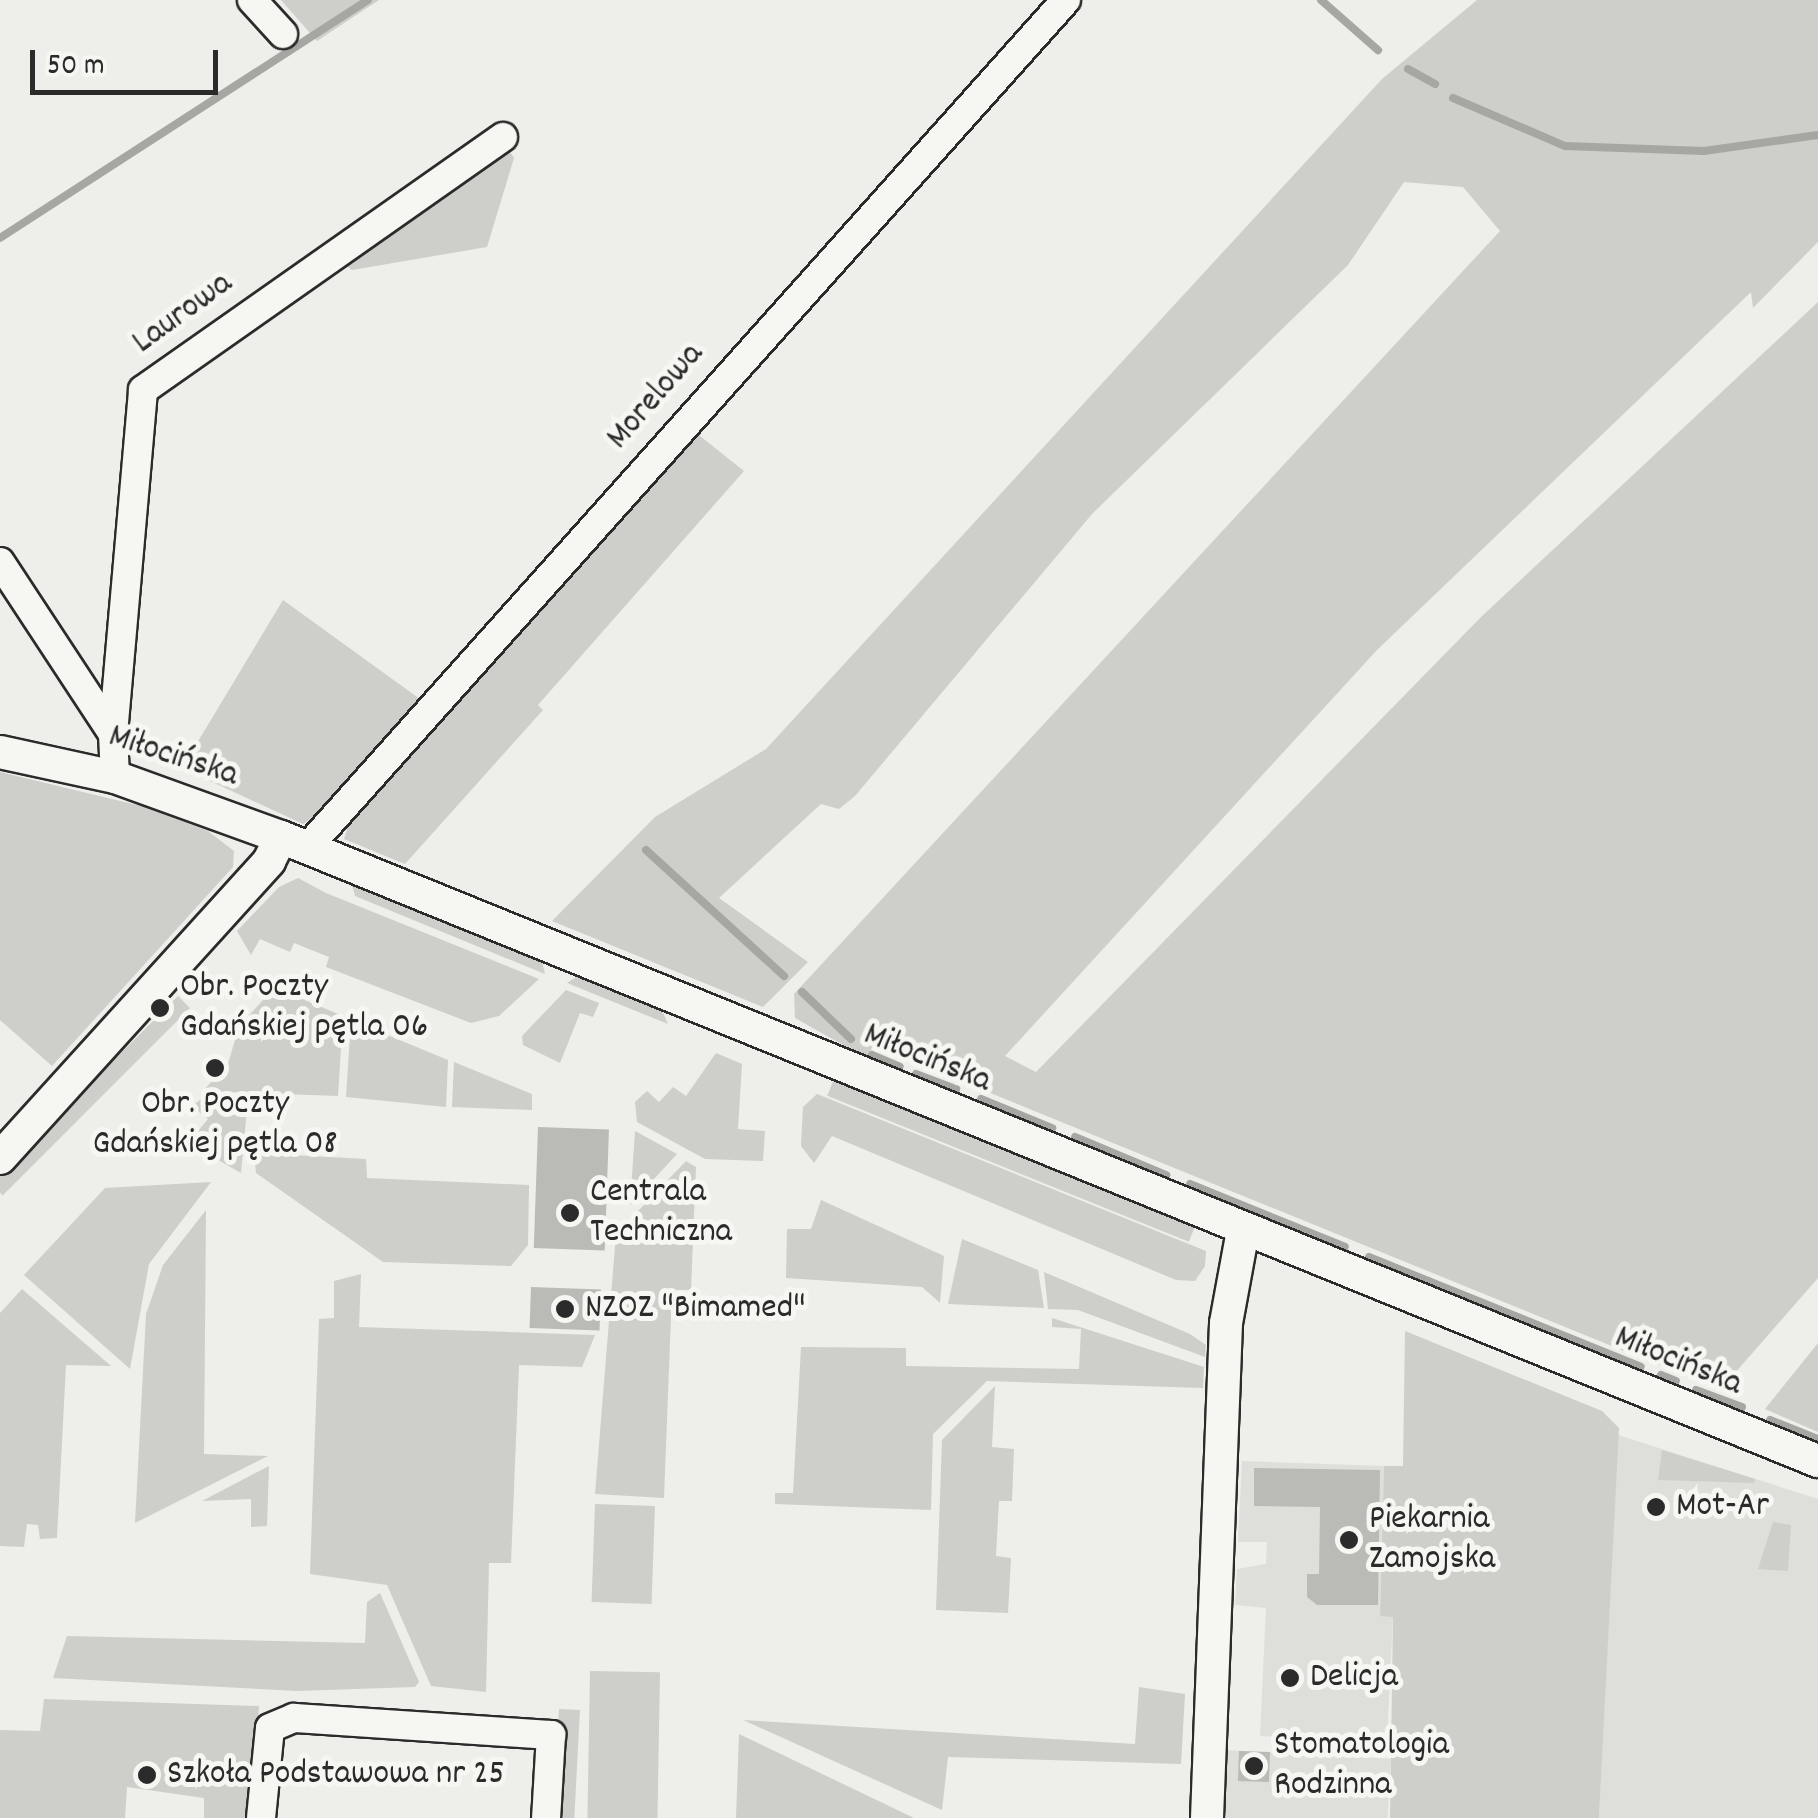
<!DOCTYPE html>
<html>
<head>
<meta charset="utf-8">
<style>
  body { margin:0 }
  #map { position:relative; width:1818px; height:1818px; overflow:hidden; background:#eeeeea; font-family:Dekko,sans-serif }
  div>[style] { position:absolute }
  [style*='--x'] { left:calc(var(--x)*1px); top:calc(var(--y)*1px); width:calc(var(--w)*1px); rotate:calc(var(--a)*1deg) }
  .built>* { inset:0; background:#dededb; transform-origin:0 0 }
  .green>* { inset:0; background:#cececa; transform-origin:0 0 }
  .stream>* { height:8px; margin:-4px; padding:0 4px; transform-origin:4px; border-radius:4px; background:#a6a6a3 }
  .building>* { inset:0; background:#babab7; transform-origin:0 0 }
  .roads { filter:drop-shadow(2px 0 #2b2b2b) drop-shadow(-2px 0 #2b2b2b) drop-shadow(0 2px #2b2b2b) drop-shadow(0 -2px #2b2b2b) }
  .minor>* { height:28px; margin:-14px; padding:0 14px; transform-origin:14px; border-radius:14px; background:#f6f6f2 }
  .tertiary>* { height:32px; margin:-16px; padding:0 16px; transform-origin:16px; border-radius:16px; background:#f6f6f2 }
  .dots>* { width:28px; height:28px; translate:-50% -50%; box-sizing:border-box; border:5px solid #f6f6f2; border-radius:50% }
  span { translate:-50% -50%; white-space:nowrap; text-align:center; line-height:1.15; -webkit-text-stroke:10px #f6f6f2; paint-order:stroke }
  .street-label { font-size:35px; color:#2b2b2b }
  .poi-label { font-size:35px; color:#2b2b2b }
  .left { translate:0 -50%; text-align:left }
  .scale { position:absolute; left:30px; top:50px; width:188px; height:45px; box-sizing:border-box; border:5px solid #2b2b2b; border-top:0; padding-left:12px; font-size:30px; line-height:35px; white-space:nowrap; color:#2b2b2b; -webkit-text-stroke:8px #f6f6f2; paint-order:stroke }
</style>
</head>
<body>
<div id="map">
  <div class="built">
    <i style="clip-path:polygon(1618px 1435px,1818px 1499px,1818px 1818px,1599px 1818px)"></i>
    <i style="clip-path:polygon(1242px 1461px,1384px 1466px,1380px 1615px,1393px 1616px,1387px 1740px,1260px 1736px,1266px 1608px,1235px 1605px,1237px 1569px,1266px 1564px,1267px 1542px,1238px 1542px)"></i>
    <i style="left:1224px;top:1750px;width:167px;height:68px;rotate:3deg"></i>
  </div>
  <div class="green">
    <i style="clip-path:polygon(281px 0,379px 0,317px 41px)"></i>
    <i style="clip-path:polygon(1477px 0,1818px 0,1818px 242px,1753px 308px,1751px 292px,1377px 650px,1005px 1056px,1036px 1072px,1481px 617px,1818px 302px,1818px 1278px,1720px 1390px,983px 1090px,872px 1047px,868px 1059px,795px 1018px,794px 994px,1500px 231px,1463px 187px,1404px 182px,1348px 265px,1092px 514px,855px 796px,839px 809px,821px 804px,719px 898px,808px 962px,763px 1007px,552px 921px,655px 817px,766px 749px,1382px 79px)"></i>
    <i style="clip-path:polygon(506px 146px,514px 158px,487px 247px,352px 270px,330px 255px)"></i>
    <i style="clip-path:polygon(690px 428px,744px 471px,538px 705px,543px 710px,405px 864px,344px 839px,351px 818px)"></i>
    <i style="clip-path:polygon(283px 600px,424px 702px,336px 801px,303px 824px,182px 768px)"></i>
    <i style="clip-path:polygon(0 772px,145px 807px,208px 831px,234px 851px,233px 867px,52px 1066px,0 1020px)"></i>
    <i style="clip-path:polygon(298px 878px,326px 893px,539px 979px,499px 1016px,471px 1023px,326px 967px,329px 957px,294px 943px,290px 952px,260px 939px,251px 955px,237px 931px,279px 887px)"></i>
    <i style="clip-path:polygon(351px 881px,541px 958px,545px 974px,355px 896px)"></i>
    <i style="clip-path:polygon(581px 974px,661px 1008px,668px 1024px,567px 983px)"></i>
    <i style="clip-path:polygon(566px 990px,599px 1003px,593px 1017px,580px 1013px,560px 1063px,523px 1045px,522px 1036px)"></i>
    <i style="clip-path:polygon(290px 994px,343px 1016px,338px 1096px,203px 1091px,228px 1064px,239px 1026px,264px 999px)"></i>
    <i style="left:178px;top:996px;width:17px;height:265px;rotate:45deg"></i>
    <i style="clip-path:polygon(351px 1020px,448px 1060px,446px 1107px,346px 1097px)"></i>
    <i style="clip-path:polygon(716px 1053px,742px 1064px,738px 1129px,765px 1131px,763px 1161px,705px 1159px,637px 1122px,635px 1102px,647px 1091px,659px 1102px,673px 1087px,686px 1096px)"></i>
    <i style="clip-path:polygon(454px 1062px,532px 1094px,532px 1110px,452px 1107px)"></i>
    <i style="left:834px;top:1079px;width:390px;height:18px;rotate:22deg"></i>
    <i style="clip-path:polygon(817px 1094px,1206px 1251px,1205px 1266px,1195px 1281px,1176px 1280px,832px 1136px,814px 1163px,801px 1146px,803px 1107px)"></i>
    <i style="clip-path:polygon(205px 1096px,248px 1099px,241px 1173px,188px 1143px,208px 1119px,192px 1106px)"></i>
    <i style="clip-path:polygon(635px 1131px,677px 1154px,630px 1205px)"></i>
    <i style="clip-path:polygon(254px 1153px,366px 1159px,367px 1178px,529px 1185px,528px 1245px,511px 1266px,383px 1262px,256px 1173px)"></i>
    <i style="clip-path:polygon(686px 1161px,696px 1167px,691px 1290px,672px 1290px,664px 1498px,595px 1494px,616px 1234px)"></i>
    <i style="clip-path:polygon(211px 1182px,149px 1264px,130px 1369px,24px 1275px,105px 1188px)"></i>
    <i style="clip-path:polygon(821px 1200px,944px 1256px,940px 1303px,922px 1287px,786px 1278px,787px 1229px,811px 1229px)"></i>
    <i style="clip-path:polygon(206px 1210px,204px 1454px,268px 1456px,135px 1523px,146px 1314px,163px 1265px)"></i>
    <i style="clip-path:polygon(962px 1239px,1038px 1270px,1044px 1308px,948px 1304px)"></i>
    <i style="clip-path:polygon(1044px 1272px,1190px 1334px,1206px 1345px,1205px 1357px,1078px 1310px,1048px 1309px)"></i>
    <i style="clip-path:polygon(361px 1274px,359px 1327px,595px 1335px,582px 1367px,519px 1365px,511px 1563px,489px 1563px,486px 1692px,431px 1686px,387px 1585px,310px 1574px,319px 1319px,334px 1318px,334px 1281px)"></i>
    <i style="clip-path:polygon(22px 1289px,111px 1366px,66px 1365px,57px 1538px,40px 1539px,38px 1525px,27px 1524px,24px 1547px,0 1546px,0 1313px)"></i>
    <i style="clip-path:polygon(1052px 1318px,1204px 1367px,1203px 1388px,987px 1381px,933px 1434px,931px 1510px,775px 1504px,775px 1493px,793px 1493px,801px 1347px,906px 1348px,906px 1366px,1079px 1369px,1081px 1329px,1052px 1327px)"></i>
    <i style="clip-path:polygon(1405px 1331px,1602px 1411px,1619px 1428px,1599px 1818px,1390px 1818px,1393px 1617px,1380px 1616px,1384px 1466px,1403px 1466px)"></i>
    <i style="clip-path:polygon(1818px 1343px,1818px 1432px,1765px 1409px)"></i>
    <i style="clip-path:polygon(995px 1386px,992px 1447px,1014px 1449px,1012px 1501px,999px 1501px,996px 1556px,1011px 1558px,1008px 1613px,936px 1610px,942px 1440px)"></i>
    <i style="clip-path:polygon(1662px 1450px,1755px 1479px,1754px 1483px,1658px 1480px)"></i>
    <i style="clip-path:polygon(269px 1466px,267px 1526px,251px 1527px,251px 1499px,202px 1501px)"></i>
    <i style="left:595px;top:1504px;width:60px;height:98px;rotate:2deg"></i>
    <i style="clip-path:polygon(1773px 1522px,1791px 1525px,1788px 1571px,1758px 1569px)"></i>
    <i style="clip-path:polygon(380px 1593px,419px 1682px,415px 1687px,297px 1691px,53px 1678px,67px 1636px,365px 1643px,367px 1602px)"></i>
    <i style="left:590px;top:1671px;width:70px;height:147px;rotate:1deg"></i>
    <i style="clip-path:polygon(1139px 1687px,1185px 1694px,1181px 1764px,948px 1757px,942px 1810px,743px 1720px,1135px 1744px)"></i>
    <i style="clip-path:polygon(44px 1699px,259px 1706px,252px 1810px,244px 1818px,204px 1818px,204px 1798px,127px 1787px,125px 1818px,0 1818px,0 1730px,40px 1731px)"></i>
    <i style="left:559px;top:1709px;width:21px;height:109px;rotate:3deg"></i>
    <i style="clip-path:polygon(739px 1734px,914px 1818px,736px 1818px)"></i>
  </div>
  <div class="stream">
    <i style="--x:1321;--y:0;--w:76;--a:41.3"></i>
    <i style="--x:1408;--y:69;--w:31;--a:29"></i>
    <i style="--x:1453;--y:98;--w:122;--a:23.2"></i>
    <i style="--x:1565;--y:146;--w:139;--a:2.1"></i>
    <i style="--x:1704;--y:151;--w:115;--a:-8"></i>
    <i style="--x:0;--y:238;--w:438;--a:-32.9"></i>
    <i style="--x:646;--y:850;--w:187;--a:42.4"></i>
    <i style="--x:802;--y:992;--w:68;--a:43.8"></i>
    <i style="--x:872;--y:1055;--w:30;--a:23"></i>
    <i style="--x:916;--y:1074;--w:43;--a:20.6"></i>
    <i style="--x:981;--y:1099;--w:77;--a:22.2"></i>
    <i style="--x:1075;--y:1137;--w:99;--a:22.7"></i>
    <i style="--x:1190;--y:1184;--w:167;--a:22.1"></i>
    <i style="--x:1369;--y:1257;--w:293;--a:22"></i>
    <i style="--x:1661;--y:1375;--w:16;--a:22"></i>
    <i style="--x:1696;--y:1390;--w:49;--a:20.3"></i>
    <i style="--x:1770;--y:1420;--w:52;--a:21.6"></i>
  </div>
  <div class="building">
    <i style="left:538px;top:1127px;width:71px;height:121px;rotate:2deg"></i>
    <i style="left:531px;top:1287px;width:70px;height:41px;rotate:2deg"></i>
    <i style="clip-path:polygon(1254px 1468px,1380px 1470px,1378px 1605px,1317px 1605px,1307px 1597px,1307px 1574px,1319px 1574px,1320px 1507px,1254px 1506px)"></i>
    <i style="left:1239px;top:1751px;width:31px;height:30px;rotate:2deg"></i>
  </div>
  <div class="roads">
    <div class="minor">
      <i style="--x:252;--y:0;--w:46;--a:47.6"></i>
      <i style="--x:0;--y:562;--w:206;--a:56.7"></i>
      <i style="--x:113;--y:734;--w:43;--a:87.3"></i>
      <i style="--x:113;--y:734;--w:345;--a:-85"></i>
      <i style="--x:143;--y:390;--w:440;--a:-35.1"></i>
      <i style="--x:307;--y:848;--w:1138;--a:-48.17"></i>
      <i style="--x:261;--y:1818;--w:90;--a:-84.3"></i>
      <i style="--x:270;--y:1728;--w:26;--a:-23"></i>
      <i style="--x:294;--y:1718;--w:258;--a:3.8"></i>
      <i style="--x:551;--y:1735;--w:83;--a:93.4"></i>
    </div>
    <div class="tertiary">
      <i style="--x:0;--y:752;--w:118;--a:12.3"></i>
      <i style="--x:115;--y:777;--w:177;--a:19.9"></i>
      <i style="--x:281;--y:837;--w:1659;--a:22.1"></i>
      <i style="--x:0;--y:1158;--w:401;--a:-47.8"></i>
      <i style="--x:269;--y:861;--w:27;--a:-63"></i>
      <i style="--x:1207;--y:1818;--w:495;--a:-87.8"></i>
      <i style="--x:1226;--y:1323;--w:95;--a:-79.6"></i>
    </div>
  </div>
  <div class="dots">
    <i style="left:160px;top:1008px;background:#2b2b2b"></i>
    <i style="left:215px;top:1068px;background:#2b2b2b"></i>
    <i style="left:570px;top:1213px;background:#2b2b2b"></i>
    <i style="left:565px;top:1309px;background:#2b2b2b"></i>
    <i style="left:1656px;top:1507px;background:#2b2b2b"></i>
    <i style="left:1349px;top:1540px;background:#2b2b2b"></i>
    <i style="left:1290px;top:1678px;background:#2b2b2b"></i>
    <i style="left:1254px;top:1766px;background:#2b2b2b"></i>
    <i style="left:147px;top:1775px;background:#2b2b2b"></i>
  </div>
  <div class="street-label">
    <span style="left:183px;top:314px;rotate:-36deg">Laurowa</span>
    <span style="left:656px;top:397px;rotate:-49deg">Morelowa</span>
    <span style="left:173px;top:757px;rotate:18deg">Miłocińska</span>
    <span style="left:927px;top:1059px;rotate:22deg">Miłocińska</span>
    <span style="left:1678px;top:1362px;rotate:22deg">Miłocińska</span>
  </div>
  <div class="poi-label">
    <span class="left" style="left:180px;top:1008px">Obr. Poczty<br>Gdańskiej pętla 06</span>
    <span style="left:215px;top:1125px">Obr. Poczty<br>Gdańskiej pętla 08</span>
    <span class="left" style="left:590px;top:1213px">Centrala<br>Techniczna</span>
    <span class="left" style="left:585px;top:1309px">NZOZ "Bimamed"</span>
    <span class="left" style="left:1676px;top:1507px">Mot-Ar</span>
    <span class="left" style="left:1369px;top:1540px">Piekarnia<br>Zamojska</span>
    <span class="left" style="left:1310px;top:1678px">Delicja</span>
    <span class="left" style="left:1274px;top:1766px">Stomatologia<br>Rodzinna</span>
    <span class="left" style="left:167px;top:1775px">Szkoła Podstawowa nr 25</span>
  </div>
  <div class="scale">50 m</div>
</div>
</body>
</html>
